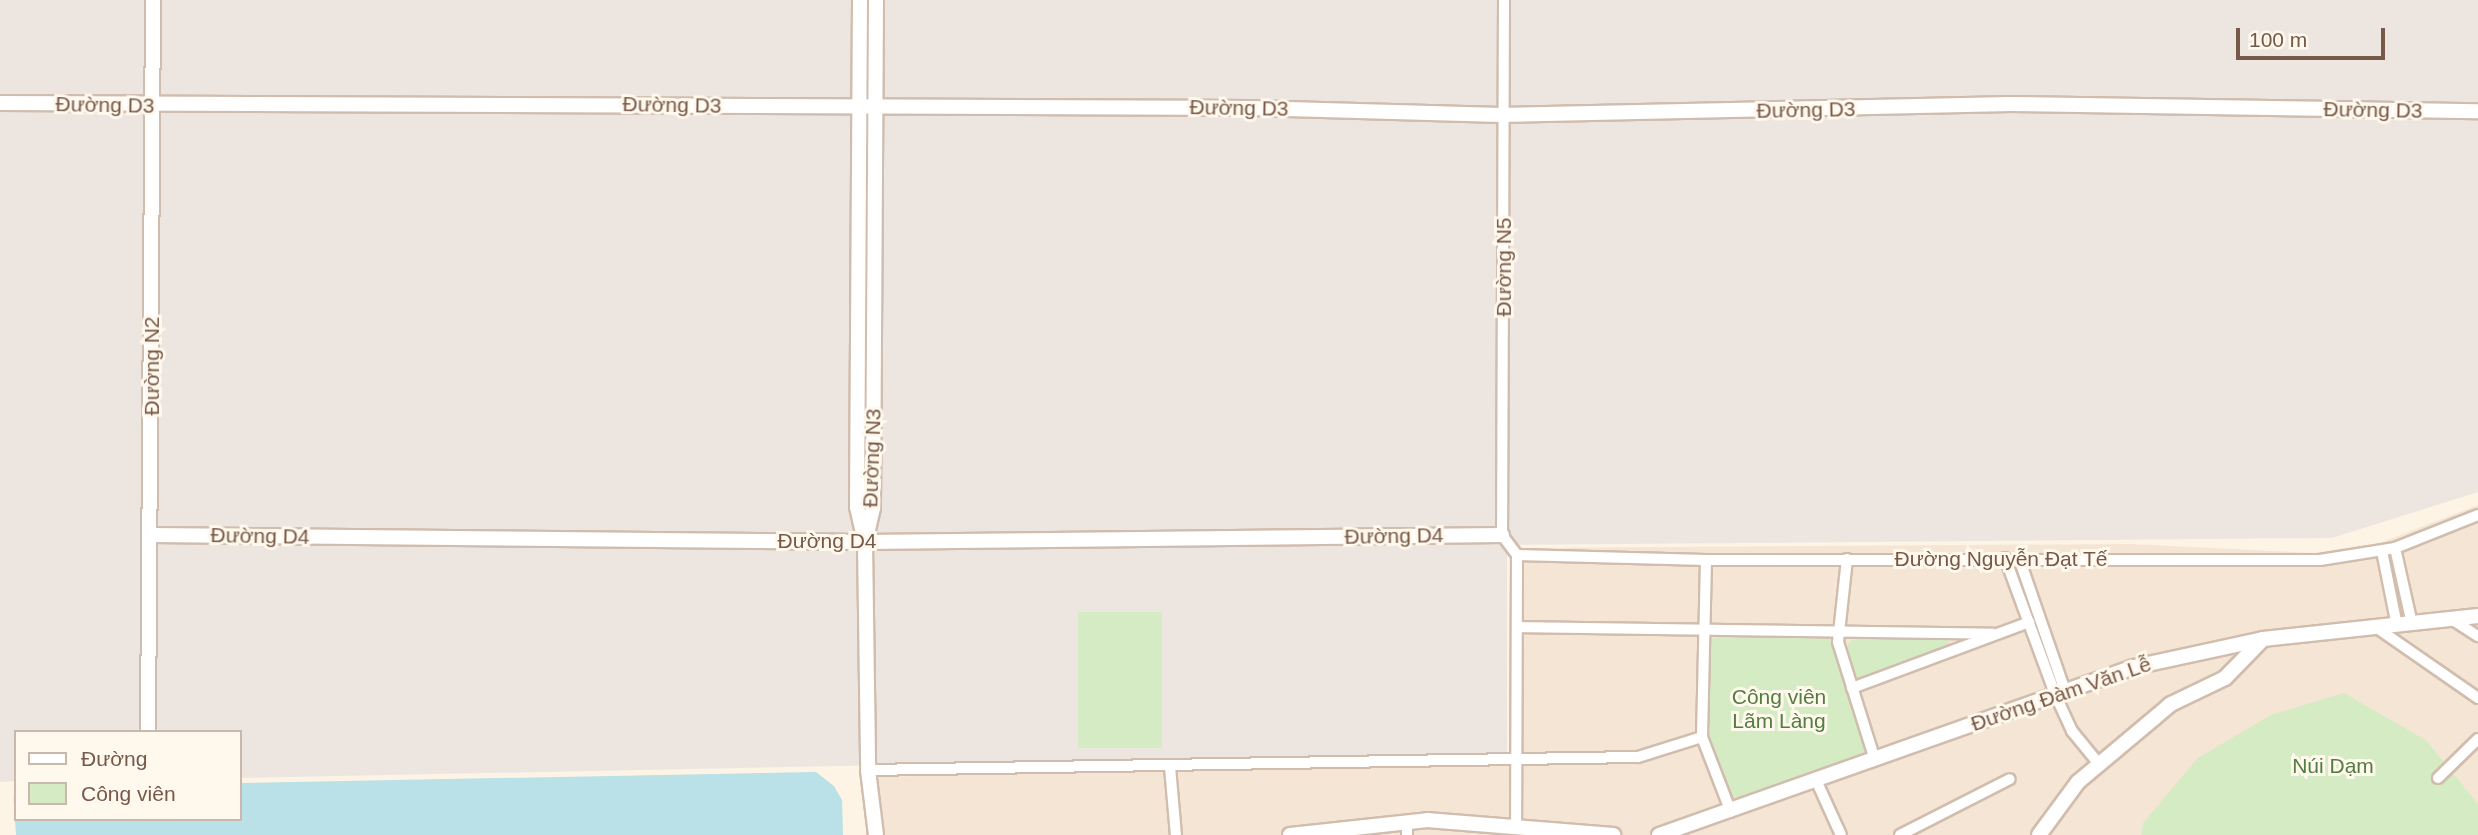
<!DOCTYPE html>
<html>
<head>
<meta charset="utf-8">
<style>
  body { margin:0 }
  #map { position:relative; width:2478px; height:835px; overflow:hidden; background:#fdf4e6; font-family:Arial,sans-serif }
  div>[style] { position:absolute }
  [style*='--x'] { left:calc(var(--x)*1px); top:calc(var(--y)*1px); width:calc(var(--w)*1px); rotate:calc(var(--a)*1deg) }
  .residential>* { inset:0; background:#f5e5d4 }
  .industrial>* { inset:0; background:#ede6e0 }
  .green>* { inset:0; background:#d4ebc3; transform-origin:0 0 }
  .water>* { inset:0; background:#b9e1e7 }
  .roads { filter:drop-shadow(2px 0 #d1bdae) drop-shadow(-2px 0 #d1bdae) drop-shadow(0 2px #d1bdae) drop-shadow(0 -2px #d1bdae) }
  .street>* { height:10px; margin:-5px; padding:0 5px; transform-origin:5px; border-radius:5px; background:#fff }
  .secondary>* { height:14px; margin:-7px; padding:0 7px; transform-origin:7px; border-radius:7px; background:#fff }
  span { translate:-50% -50%; white-space:nowrap; text-align:center; line-height:1.15; -webkit-text-stroke:6px #fff8ed; paint-order:stroke }
  .street-label { font-size:21px; color:#775949 }
  .park-label { font-size:21px; color:#547d41 }
  .legend { position:absolute; left:14px; top:730px; width:228px; height:91px; box-sizing:border-box; background:#fff8ed; border:2px solid #c9b8ab; margin:0; padding:9px 12px; list-style:none; font-size:21px; color:#775949 }
  .legend li { display:flex; align-items:center; gap:14px; height:35px }
  .legend b { width:35px; border:2px solid #c9b8ab }
  .scale { position:absolute; left:2236px; top:28px; width:149px; height:32px; box-sizing:border-box; border:4px solid #775949; border-top:0; padding-left:9px; font-size:21px; line-height:24px; white-space:nowrap; color:#775949; -webkit-text-stroke:5px #fff8ed; paint-order:stroke }
</style>
</head>
<body>
<div id="map">
  <div class="residential">
    <i style="clip-path:polygon(2478px 505px,2478px 804px,2427px 741px,2143px 823px,2141px 835px,866px 835px,866px 777px,1511px 764px,1512px 548px,2130px 544px,2314px 553px,2380px 543px)"></i>
  </div>
  <div class="industrial">
    <i style="clip-path:polygon(0 0,2478px 0,2478px 492px,2332px 538px,1507px 545px,1507px 762px,891px 765px,240px 778px,240px 732px,16px 732px,16px 781px,0 782px)"></i>
  </div>
  <div class="green">
    <i style="left:1162px;top:612px;width:136px;height:84px;rotate:90deg"></i>
    <i style="clip-path:polygon(1722px 635px,1829px 637px,1866px 742px,1864px 753px,1743px 798px,1730px 796px,1709px 736px,1708px 649px,1712px 639px)"></i>
    <i style="clip-path:polygon(1944px 637px,1949px 643px,1945px 649px,1859px 678px,1853px 676px,1845px 652px,1850px 641px,1862px 638px)"></i>
    <i style="clip-path:polygon(2344px 693px,2427px 741px,2478px 804px,2478px 835px,2141px 835px,2143px 823px,2198px 758px,2271px 715px)"></i>
  </div>
  <div class="water">
    <i style="clip-path:polygon(816px 772px,834px 786px,842px 800px,843px 835px,16px 835px,13px 791px,16px 819px,240px 819px,240px 783px)"></i>
  </div>
  <div class="roads">
    <div class="street">
      <i style="--x:1504;--y:0;--w:535;--a:90.21"></i>
      <i style="--x:1502;--y:535;--w:25;--a:53"></i>
      <i style="--x:1517;--y:555;--w:273;--a:90.2"></i>
      <i style="--x:2395;--y:548;--w:78;--a:77.4"></i>
      <i style="--x:2382;--y:551;--w:76;--a:78.7"></i>
      <i style="--x:1517;--y:555;--w:189;--a:1.5"></i>
      <i style="--x:1706;--y:560;--w:614;--a:0"></i>
      <i style="--x:2320;--y:560;--w:76;--a:-9.1"></i>
      <i style="--x:2395;--y:548;--w:89;--a:-21.7"></i>
      <i style="--x:2005;--y:558;--w:145;--a:69.8"></i>
      <i style="--x:2055;--y:694;--w:41;--a:65.3"></i>
      <i style="--x:2072;--y:731;--w:43;--a:50.7"></i>
      <i style="--x:2019;--y:558;--w:144;--a:70.9"></i>
      <i style="--x:1847;--y:559;--w:83;--a:96.2"></i>
      <i style="--x:1838;--y:642;--w:124;--a:72.6"></i>
      <i style="--x:1706;--y:560;--w:177;--a:91.3"></i>
      <i style="--x:1702;--y:737;--w:80;--a:68.9"></i>
      <i style="--x:2453;--y:620;--w:30;--a:33"></i>
      <i style="--x:1517;--y:627;--w:475;--a:0.8"></i>
      <i style="--x:2377;--y:628;--w:123;--a:34.7"></i>
      <i style="--x:1852;--y:688;--w:189;--a:-20.4"></i>
      <i style="--x:1170;--y:767;--w:68;--a:85"></i>
      <i style="--x:868;--y:770;--w:770;--a:-0.97"></i>
      <i style="--x:1638;--y:757;--w:67;--a:-17.4"></i>
      <i style="--x:2438;--y:778;--w:56;--a:-44.3"></i>
      <i style="--x:1816;--y:780;--w:60;--a:65.6"></i>
      <i style="--x:1407;--y:835;--w:14;--a:-90"></i>
      <i style="--x:1900;--y:835;--w:123;--a:-27"></i>
    </div>
    <div class="secondary">
      <i style="--x:860;--y:0;--w:507;--a:90.34"></i>
      <i style="--x:857;--y:507;--w:31;--a:77"></i>
      <i style="--x:876;--y:0;--w:508;--a:90.34"></i>
      <i style="--x:873;--y:508;--w:35;--a:103"></i>
      <i style="--x:865;--y:542;--w:228;--a:89.2"></i>
      <i style="--x:868;--y:770;--w:65;--a:83"></i>
      <i style="--x:0;--y:103;--w:1251;--a:0.23"></i>
      <i style="--x:1251;--y:108;--w:250;--a:1.6"></i>
      <i style="--x:1501;--y:115;--w:510;--a:-1.24"></i>
      <i style="--x:2011;--y:104;--w:467;--a:0.9"></i>
      <i style="--x:152;--y:535;--w:713;--a:0.56"></i>
      <i style="--x:865;--y:542;--w:637;--a:-0.63"></i>
      <i style="--x:148;--y:732;--w:732;--a:-89.61"></i>
      <i style="--x:1290;--y:835;--w:138;--a:-6.2"></i>
      <i style="--x:1427;--y:820;--w:187;--a:4.6"></i>
      <i style="--x:1659;--y:835;--w:504;--a:-19.48"></i>
      <i style="--x:2134;--y:667;--w:132;--a:-12.2"></i>
      <i style="--x:2263;--y:639;--w:216;--a:-6.1"></i>
      <i style="--x:2039;--y:835;--w:66;--a:-53.7"></i>
      <i style="--x:2078;--y:782;--w:121;--a:-40"></i>
      <i style="--x:2171;--y:704;--w:60;--a:-25.7"></i>
      <i style="--x:2225;--y:678;--w:54;--a:-45.7"></i>
    </div>
  </div>
  <div class="street-label">
    <span style="left:105px;top:105px;rotate:1deg">Đường D3</span>
    <span style="left:672px;top:105px;rotate:1deg">Đường D3</span>
    <span style="left:1239px;top:108px;rotate:1deg">Đường D3</span>
    <span style="left:1806px;top:110px;rotate:-1deg">Đường D3</span>
    <span style="left:2373px;top:110px;rotate:1deg">Đường D3</span>
    <span style="left:1504px;top:267px;rotate:-90deg">Đường N5</span>
    <span style="left:152px;top:366px;rotate:-90deg">Đường N2</span>
    <span style="left:872px;top:458px;rotate:-88deg">Đường N3</span>
    <span style="left:260px;top:536px;rotate:1deg">Đường D4</span>
    <span style="left:1394px;top:536px;rotate:-1deg">Đường D4</span>
    <span style="left:827px;top:541px">Đường D4</span>
    <span style="left:2001px;top:559px">Đường Nguyễn Đạt Tế</span>
    <span style="left:2061px;top:694px;rotate:-19deg">Đường Đàm Văn Lễ</span>
  </div>
  <div class="park-label">
    <span style="left:1779px;top:709px">Công viên<br>Lãm Làng</span>
    <span style="left:2333px;top:766px">Núi Dạm</span>
  </div>
  <ul class="legend">
  <li><b style="height:9px;background:#fff"></b>Đường</li>
  <li><b style="height:19px;background:#d4ebc3"></b>Công viên</li>
  </ul>
  <div class="scale">100 m</div>
</div>
</body>
</html>
